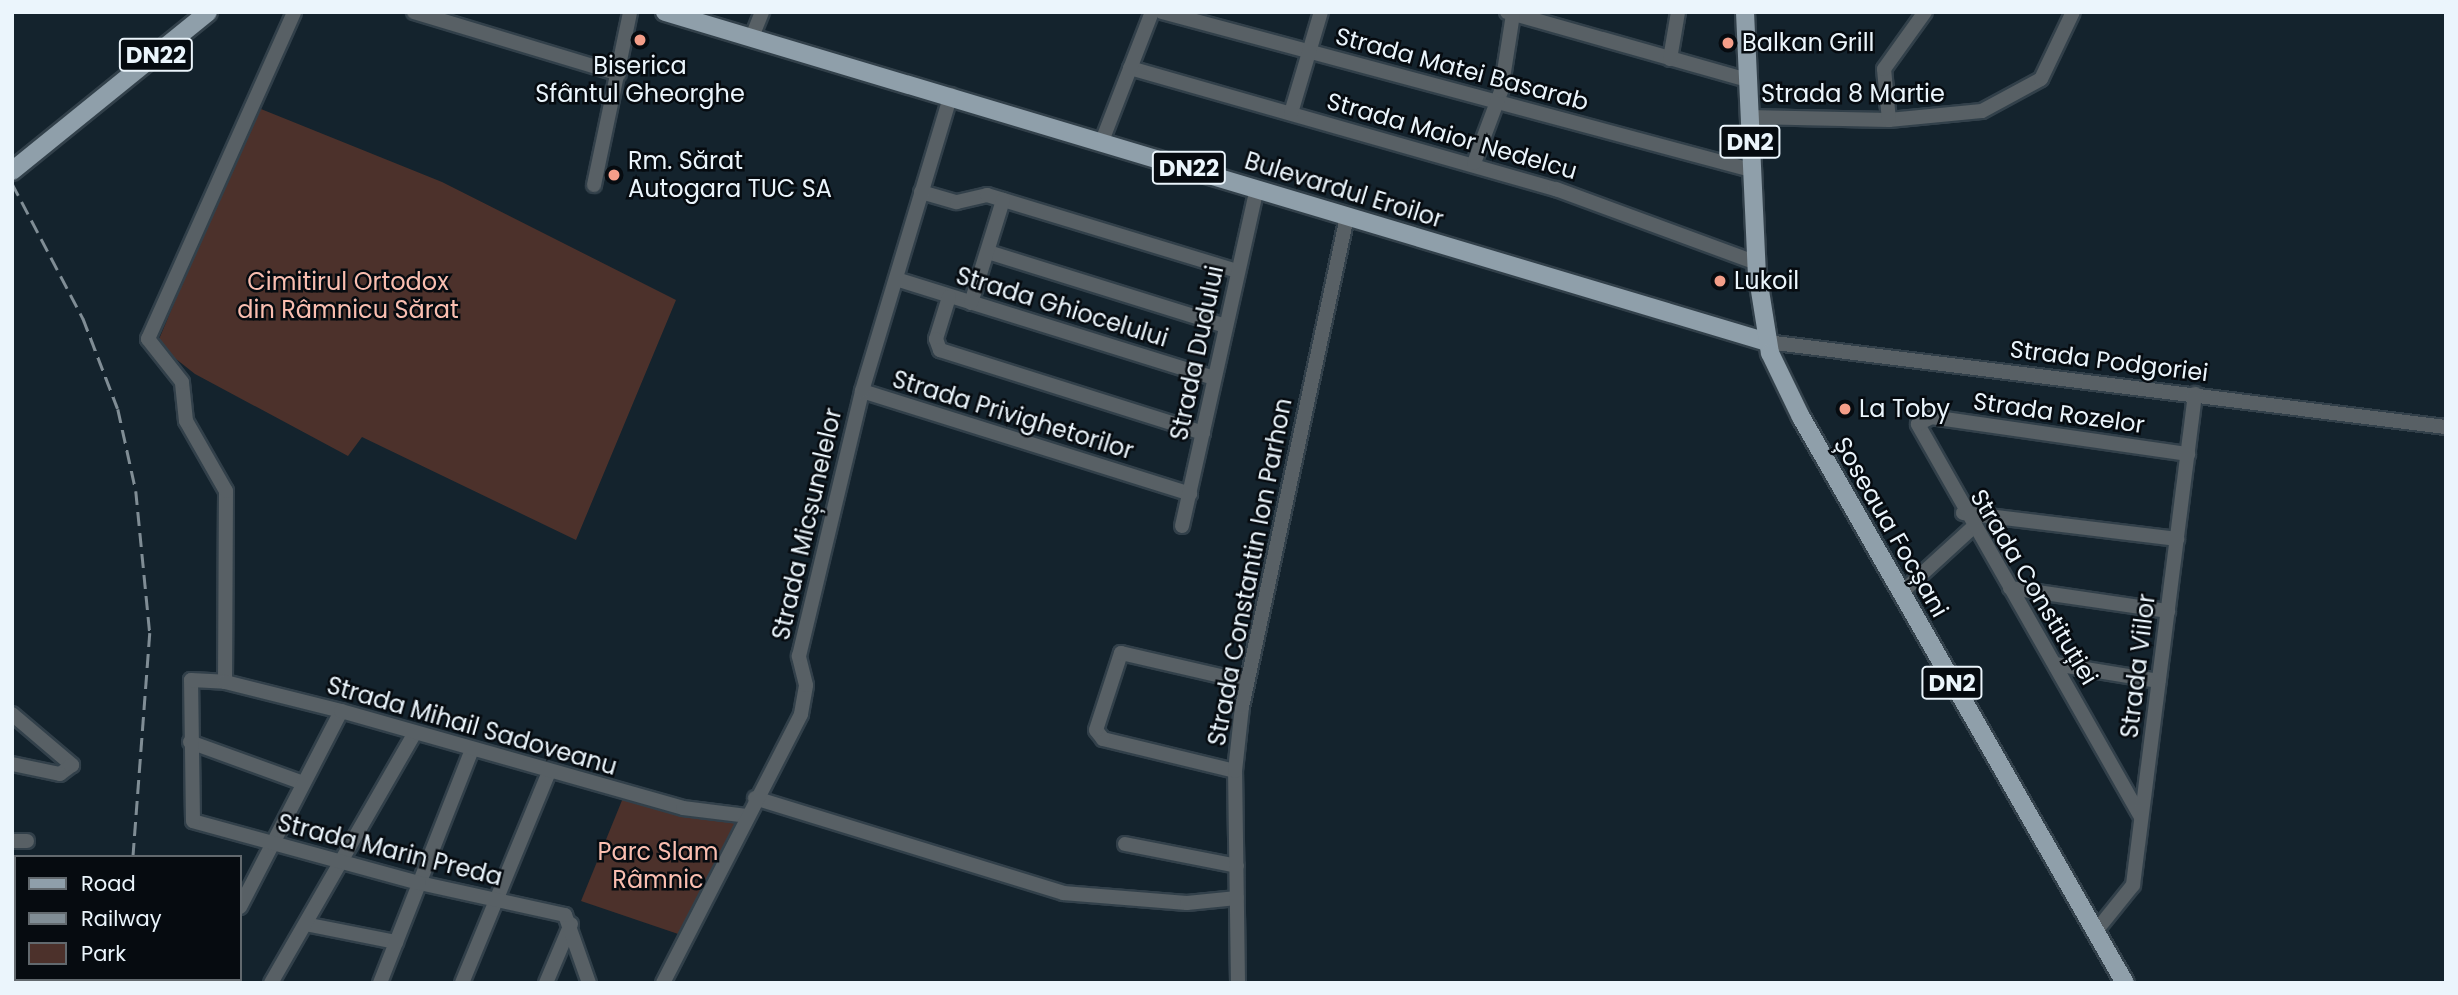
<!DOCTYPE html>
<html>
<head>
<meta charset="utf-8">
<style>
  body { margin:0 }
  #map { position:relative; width:2458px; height:995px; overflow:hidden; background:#14232d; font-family:Poppins,sans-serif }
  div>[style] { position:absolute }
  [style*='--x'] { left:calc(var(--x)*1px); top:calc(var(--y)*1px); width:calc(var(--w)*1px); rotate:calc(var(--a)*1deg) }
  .green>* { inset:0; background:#4c312b }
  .roads { filter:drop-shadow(2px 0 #32404a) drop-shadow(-2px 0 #32404a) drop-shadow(0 2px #32404a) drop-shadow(0 -2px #32404a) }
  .minor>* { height:14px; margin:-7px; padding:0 7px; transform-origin:7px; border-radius:7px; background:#586065 }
  .major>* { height:18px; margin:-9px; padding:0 9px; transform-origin:9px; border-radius:9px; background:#8f9faa }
  .rail>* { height:2.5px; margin-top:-1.25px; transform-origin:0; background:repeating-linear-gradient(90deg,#808d95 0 14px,transparent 0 21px) }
  .dots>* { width:19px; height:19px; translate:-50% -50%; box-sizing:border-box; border:4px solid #060b10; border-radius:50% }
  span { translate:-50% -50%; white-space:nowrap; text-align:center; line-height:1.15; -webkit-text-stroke:5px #060b10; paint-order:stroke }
  .shield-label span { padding:2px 5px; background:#060b10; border:2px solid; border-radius:5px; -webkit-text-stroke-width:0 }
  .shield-label { font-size:23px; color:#ebf5fc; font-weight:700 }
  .poi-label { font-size:24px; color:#ebf5fc }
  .left { translate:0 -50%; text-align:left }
  .street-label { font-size:24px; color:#ebf5fc }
  .park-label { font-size:24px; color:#fabeb0 }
  .frame { position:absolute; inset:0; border:14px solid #ebf5fc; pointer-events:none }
  .legend { position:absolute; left:14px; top:855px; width:228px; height:126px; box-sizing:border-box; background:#060b10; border:2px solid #62696e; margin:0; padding:9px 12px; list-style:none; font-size:21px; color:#ebf5fc }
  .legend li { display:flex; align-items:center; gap:14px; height:35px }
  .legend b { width:35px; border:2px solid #62696e }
</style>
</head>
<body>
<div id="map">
  <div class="green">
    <i style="clip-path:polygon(256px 107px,442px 182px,676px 300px,576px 540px,362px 437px,348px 456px,195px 374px,157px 344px)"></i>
    <i style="clip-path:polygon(625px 793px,747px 816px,687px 937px,581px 901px)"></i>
  </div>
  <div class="roads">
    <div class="minor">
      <i style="--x:414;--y:12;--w:214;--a:16.8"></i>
      <i style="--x:1162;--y:12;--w:610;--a:15.02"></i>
      <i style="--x:1507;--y:12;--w:249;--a:15.8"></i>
      <i style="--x:752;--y:37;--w:27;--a:-68"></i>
      <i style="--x:1670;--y:59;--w:48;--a:-80.3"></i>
      <i style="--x:1130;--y:68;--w:443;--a:15.9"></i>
      <i style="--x:1556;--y:189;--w:214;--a:20.2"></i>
      <i style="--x:1291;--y:113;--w:105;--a:-73.5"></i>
      <i style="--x:1749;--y:117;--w:140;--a:1.2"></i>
      <i style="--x:1889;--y:120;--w:93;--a:-5.5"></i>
      <i style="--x:1982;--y:111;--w:67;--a:-28.5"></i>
      <i style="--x:2041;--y:79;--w:74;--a:-64.5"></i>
      <i style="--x:1889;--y:120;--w:51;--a:-95.6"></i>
      <i style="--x:1884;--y:69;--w:70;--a:-54.3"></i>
      <i style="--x:1102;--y:141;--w:138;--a:-68.8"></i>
      <i style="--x:1474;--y:163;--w:77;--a:-69.4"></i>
      <i style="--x:1501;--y:91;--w:78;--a:-81.1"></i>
      <i style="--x:594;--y:185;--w:177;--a:-78.2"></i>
      <i style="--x:921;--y:192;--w:37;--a:16"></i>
      <i style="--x:957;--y:202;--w:31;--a:-13"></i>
      <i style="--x:987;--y:195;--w:261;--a:16.9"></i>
      <i style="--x:988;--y:252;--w:248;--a:17.3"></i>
      <i style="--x:896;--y:279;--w:333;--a:17.3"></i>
      <i style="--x:949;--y:297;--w:44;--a:107.2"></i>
      <i style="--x:936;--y:339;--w:12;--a:70"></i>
      <i style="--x:940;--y:350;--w:276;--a:17.5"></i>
      <i style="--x:971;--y:303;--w:108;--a:-72.7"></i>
      <i style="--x:1767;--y:342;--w:684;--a:7.14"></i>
      <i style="--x:862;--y:391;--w:344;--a:17.4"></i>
      <i style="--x:1963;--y:513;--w:216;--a:6.9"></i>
      <i style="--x:1182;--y:526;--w:345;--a:-77.5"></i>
      <i style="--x:2010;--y:588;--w:160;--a:8.3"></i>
      <i style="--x:1900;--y:594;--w:98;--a:-42.5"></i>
      <i style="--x:2055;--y:664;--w:105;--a:9.3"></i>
      <i style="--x:225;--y:682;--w:191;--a:-89.7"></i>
      <i style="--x:226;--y:491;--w:81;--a:-119.7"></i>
      <i style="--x:186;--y:421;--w:39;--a:-96"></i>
      <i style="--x:182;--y:382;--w:55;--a:-128.3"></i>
      <i style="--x:148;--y:339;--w:358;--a:-65.9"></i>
      <i style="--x:12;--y:714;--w:79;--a:40.4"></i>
      <i style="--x:72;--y:765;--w:15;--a:143"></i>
      <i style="--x:60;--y:774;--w:49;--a:-168.2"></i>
      <i style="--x:190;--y:742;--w:120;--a:19.9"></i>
      <i style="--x:1235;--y:771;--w:136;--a:-166.4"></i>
      <i style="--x:1103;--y:739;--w:11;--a:-128"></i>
      <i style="--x:1096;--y:730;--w:81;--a:-72"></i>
      <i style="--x:1121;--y:653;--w:129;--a:13"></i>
      <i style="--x:755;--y:798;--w:322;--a:17.1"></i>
      <i style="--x:1063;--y:893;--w:124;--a:4.6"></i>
      <i style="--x:1187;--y:903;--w:50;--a:-5.7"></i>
      <i style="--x:2141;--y:817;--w:452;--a:-119.6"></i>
      <i style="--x:1918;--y:424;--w:15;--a:-28"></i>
      <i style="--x:1931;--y:417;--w:260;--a:8.2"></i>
      <i style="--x:12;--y:841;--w:15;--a:0"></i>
      <i style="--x:1125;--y:844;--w:114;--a:11.1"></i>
      <i style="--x:240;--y:907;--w:220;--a:-62.7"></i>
      <i style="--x:310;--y:925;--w:88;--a:11.2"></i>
      <i style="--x:2096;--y:931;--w:59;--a:-51.2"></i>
      <i style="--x:2133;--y:885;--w:495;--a:-82.8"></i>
      <i style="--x:271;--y:983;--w:289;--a:-60.1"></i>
      <i style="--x:380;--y:983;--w:251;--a:-68.5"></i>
      <i style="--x:462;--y:983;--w:228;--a:-67.6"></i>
      <i style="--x:546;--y:983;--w:64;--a:-67"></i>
      <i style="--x:589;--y:983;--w:72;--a:-109.4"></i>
      <i style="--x:565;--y:915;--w:149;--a:-167.6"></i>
      <i style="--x:419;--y:883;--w:234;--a:-164.7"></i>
      <i style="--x:193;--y:821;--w:141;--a:-90.8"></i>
      <i style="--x:191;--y:680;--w:34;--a:3"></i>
      <i style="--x:225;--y:682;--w:120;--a:14"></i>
      <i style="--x:341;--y:711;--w:355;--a:15.8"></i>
      <i style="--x:683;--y:808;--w:64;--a:7.1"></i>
      <i style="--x:663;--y:983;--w:302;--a:-62.8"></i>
      <i style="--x:801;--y:714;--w:29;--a:-80"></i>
      <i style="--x:806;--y:685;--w:30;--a:-104"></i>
      <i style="--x:799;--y:656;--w:272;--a:-76.6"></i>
      <i style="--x:862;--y:391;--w:309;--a:-73.3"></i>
      <i style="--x:1238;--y:983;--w:212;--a:-90.8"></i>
      <i style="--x:1235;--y:771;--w:64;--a:-83.8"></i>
      <i style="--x:1242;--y:707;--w:501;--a:-77.91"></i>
    </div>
    <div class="major">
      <i style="--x:665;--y:12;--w:1150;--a:16.67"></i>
      <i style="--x:1745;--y:12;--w:260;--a:87.4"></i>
      <i style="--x:1757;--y:272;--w:82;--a:80.9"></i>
      <i style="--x:1770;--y:353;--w:71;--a:64.2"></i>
      <i style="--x:1801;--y:417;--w:652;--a:60.21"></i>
      <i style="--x:12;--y:171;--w:252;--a:-39"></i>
    </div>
  </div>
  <div class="rail">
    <i style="--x:12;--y:183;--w:153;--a:62.3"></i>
    <i style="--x:83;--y:318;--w:97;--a:69"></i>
    <i style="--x:118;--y:409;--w:84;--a:77.6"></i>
    <i style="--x:136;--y:491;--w:143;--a:84.4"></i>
    <i style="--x:150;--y:633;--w:225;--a:94.3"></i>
    <i style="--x:120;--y:983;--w:4;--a:-90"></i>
  </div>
  <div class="dots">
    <i style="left:640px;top:40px;background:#f49e89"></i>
    <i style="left:1728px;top:43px;background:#f49e89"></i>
    <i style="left:614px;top:175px;background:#f49e89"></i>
    <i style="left:1720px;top:281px;background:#f49e89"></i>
    <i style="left:1845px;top:409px;background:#f49e89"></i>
  </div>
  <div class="shield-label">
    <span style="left:156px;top:55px">DN22</span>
    <span style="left:1750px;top:142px">DN2</span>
    <span style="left:1189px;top:168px">DN22</span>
    <span style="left:1952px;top:683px">DN2</span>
  </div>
  <div class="poi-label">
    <span class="left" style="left:1742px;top:43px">Balkan Grill</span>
    <span style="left:640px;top:80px">Biserica<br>Sfântul Gheorghe</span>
    <span class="left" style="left:628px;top:175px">Rm. Sărat<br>Autogara TUC SA</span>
    <span class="left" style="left:1734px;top:281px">Lukoil</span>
    <span class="left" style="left:1859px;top:409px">La Toby</span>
  </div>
  <div class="street-label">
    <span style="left:1462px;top:69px;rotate:15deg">Strada Matei Basarab</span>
    <span style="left:1853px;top:94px">Strada 8 Martie</span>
    <span style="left:1452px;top:136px;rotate:16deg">Strada Maior Nedelcu</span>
    <span style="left:1344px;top:190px;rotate:17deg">Bulevardul Eroilor</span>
    <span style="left:1062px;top:307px;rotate:17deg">Strada Ghiocelului</span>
    <span style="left:1197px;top:353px;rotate:-78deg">Strada Dudului</span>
    <span style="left:2109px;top:361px;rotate:7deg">Strada Podgoriei</span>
    <span style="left:2059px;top:413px;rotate:8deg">Strada Rozelor</span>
    <span style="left:1013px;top:415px;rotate:17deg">Strada Privighetorilor</span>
    <span style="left:807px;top:524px;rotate:-77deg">Strada Micșunelelor</span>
    <span style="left:1891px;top:527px;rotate:60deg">Șoseaua Focșani</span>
    <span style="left:1250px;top:572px;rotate:-79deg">Strada Constantin Ion Parhon</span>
    <span style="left:2034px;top:587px;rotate:59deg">Strada Constituției</span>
    <span style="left:2138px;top:666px;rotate:-83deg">Strada Viilor</span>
    <span style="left:472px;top:726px;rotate:16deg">Strada Mihail Sadoveanu</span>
    <span style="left:390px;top:850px;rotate:14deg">Strada Marin Preda</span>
  </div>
  <div class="park-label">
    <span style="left:348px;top:296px">Cimitirul Ortodox<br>din Râmnicu Sărat</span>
    <span style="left:658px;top:866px">Parc Slam<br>Râmnic</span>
  </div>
  <div class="frame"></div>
  <ul class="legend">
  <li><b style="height:9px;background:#8f9faa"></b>Road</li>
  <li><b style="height:9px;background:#808d95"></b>Railway</li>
  <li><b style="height:19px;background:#4c312b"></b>Park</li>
  </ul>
</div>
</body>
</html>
